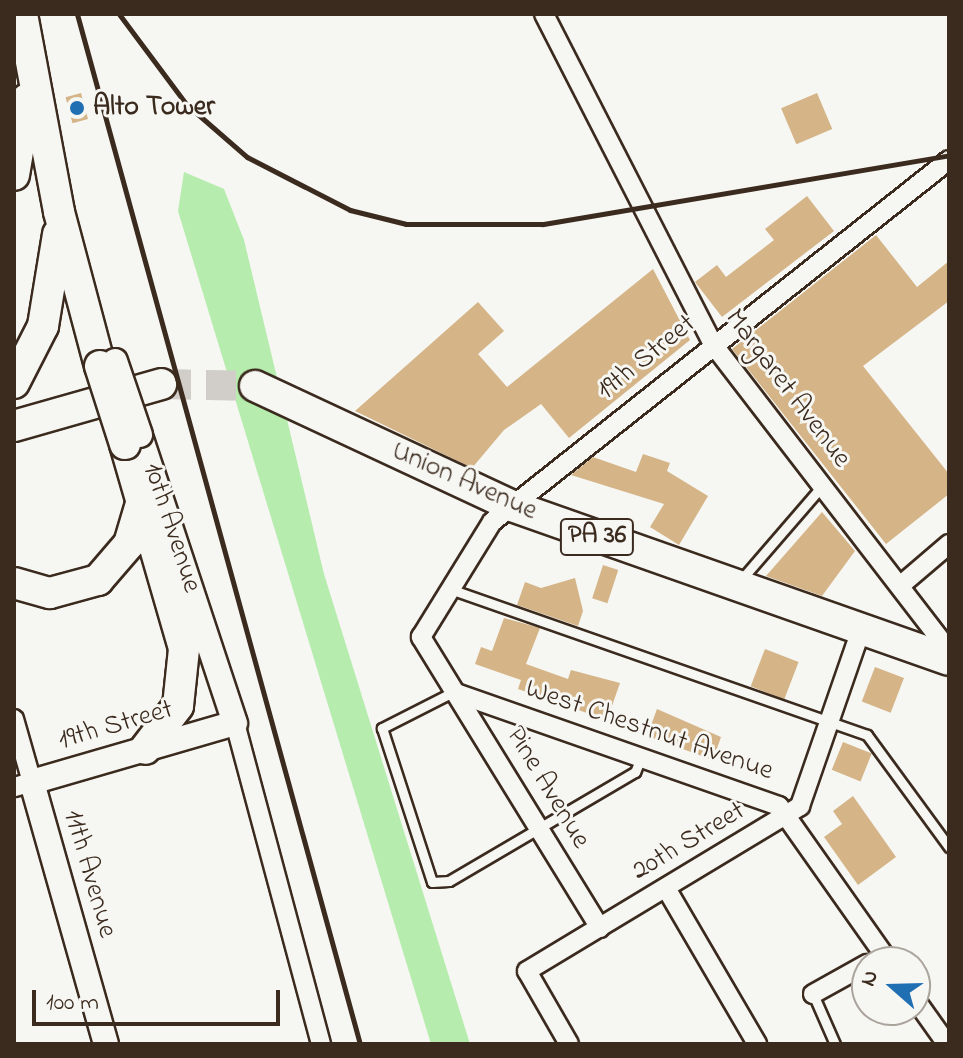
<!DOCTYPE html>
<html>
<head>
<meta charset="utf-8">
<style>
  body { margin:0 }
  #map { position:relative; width:963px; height:1058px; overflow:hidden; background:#f6f6f2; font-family:"Indie Flower",sans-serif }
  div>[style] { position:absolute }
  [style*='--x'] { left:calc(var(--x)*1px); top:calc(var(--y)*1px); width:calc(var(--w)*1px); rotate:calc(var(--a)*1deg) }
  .green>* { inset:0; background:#b6ecad }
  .building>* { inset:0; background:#d5b588; transform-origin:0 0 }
  .primary-tunnel>* { height:30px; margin-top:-15px; transform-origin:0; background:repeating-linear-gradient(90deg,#d1cdc8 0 30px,transparent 0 45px) }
  .roads { filter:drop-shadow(2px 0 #3b2a1e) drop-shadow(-2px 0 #3b2a1e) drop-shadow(0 2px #3b2a1e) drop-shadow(0 -2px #3b2a1e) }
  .service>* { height:9px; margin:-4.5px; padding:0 4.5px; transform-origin:4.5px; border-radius:4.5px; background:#f6f6f2 }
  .minor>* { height:18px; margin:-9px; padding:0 9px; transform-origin:9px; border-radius:9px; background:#f6f6f2 }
  .tertiary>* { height:24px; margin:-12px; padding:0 12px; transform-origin:12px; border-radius:12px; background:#f6f6f2 }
  .primary>* { height:30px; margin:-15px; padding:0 15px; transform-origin:15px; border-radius:15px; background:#f6f6f2 }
  .rail>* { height:5px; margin:-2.5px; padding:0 2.5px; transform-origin:2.5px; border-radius:2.5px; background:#3b2a1e }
  .bridges { filter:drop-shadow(2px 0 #3b2a1e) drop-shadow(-2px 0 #3b2a1e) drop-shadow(0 2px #3b2a1e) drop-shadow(0 -2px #3b2a1e) }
  .tertiary-bridge>* { height:24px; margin:-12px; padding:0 12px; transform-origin:12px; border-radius:12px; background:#f6f6f2 }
  .primary-bridge>* { height:30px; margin:-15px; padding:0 15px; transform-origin:15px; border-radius:15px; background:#f6f6f2 }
  .dots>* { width:22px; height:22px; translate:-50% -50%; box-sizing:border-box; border:4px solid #f6f6f2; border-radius:50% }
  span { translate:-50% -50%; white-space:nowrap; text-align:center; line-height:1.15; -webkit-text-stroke:6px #f6f6f2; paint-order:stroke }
  .shield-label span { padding:2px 6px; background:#f6f6f2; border:2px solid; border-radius:6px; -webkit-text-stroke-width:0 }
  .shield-label { font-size:26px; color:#3b2a1e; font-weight:700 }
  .poi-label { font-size:28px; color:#3b2a1e; font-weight:700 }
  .left { translate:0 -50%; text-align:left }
  .street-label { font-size:28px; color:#3b2a1e }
  .frame { position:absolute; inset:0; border:16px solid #3b2a1e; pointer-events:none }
  .north { position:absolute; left:851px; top:946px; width:80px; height:80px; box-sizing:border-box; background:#f6f6f2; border:2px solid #aba49d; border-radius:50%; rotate:290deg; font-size:22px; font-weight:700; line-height:32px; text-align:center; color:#3b2a1e }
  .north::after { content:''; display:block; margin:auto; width:28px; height:36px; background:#1f6fb2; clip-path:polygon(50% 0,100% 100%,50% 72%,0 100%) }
  .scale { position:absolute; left:32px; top:990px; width:248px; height:36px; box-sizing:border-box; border:4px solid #3b2a1e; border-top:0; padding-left:10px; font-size:24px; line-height:28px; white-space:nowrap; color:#3b2a1e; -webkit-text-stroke:6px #f6f6f2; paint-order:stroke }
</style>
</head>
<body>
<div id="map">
  <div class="green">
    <i style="clip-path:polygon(184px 172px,224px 189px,244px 240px,324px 574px,470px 1044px,431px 1044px,178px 211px)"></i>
  </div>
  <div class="building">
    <i style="left:81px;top:93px;width:27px;height:16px;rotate:75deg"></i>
    <i style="left:817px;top:93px;width:39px;height:39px;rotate:67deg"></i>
    <i style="clip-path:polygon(807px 196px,834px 231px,722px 317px,695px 282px,717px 265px,726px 277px,774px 240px,765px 229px)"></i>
    <i style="clip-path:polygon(876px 235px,917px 287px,949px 261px,949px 301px,863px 366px,949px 474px,949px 494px,886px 544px,732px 349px)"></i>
    <i style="clip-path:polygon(653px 269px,690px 340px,569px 438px,541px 404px,504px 430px,472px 468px,355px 411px,478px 302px,504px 331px,478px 354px,507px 387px)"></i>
    <i style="clip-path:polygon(643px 454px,670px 463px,667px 471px,708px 496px,679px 545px,650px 527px,664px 504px,571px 475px,593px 457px,636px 472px)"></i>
    <i style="clip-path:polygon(822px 512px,855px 551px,822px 596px,766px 576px)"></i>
    <i style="left:603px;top:565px;width:16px;height:35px;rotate:18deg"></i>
    <i style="clip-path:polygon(575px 578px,583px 611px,578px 626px,517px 605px,525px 582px,541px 588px)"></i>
    <i style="clip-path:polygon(504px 618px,540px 628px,526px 664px,568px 679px,571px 670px,620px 683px,607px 720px,518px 689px,521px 680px,475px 664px,481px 647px,492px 651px)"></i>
    <i style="left:765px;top:649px;width:36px;height:40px;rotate:21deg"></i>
    <i style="left:875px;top:667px;width:31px;height:37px;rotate:21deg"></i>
    <i style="clip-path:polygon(657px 709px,721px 737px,713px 760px,647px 736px)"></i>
    <i style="left:843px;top:742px;width:31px;height:30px;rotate:22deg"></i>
    <i style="clip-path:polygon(853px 796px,896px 857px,858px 885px,824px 837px,842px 824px,833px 811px)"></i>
  </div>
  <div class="primary-tunnel">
    <i style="--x:161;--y:384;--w:94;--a:1.2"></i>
  </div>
  <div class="roads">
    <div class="service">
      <i style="--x:740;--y:581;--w:125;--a:-49.2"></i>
      <i style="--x:450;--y:589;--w:442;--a:19.3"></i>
      <i style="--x:867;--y:735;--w:139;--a:53.8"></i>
      <i style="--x:453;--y:692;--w:80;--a:153.1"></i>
      <i style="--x:382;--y:728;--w:162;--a:72"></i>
      <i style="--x:432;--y:882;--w:17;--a:-3"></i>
      <i style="--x:449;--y:881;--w:216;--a:-30.4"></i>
      <i style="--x:635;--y:772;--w:15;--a:-67"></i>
      <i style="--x:813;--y:994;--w:55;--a:66.3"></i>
    </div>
    <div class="minor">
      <i style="--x:544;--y:14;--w:369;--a:62.9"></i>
      <i style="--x:712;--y:343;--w:389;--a:52.4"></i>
      <i style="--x:901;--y:585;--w:63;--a:-40.5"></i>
      <i style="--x:456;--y:693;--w:342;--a:19.3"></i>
      <i style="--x:779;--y:806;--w:191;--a:54.8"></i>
      <i style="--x:14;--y:719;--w:66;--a:74.1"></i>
      <i style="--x:32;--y:782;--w:19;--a:164"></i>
      <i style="--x:235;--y:723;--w:332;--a:75"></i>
      <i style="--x:666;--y:888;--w:181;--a:59.7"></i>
      <i style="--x:600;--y:928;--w:342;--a:-121.6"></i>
      <i style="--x:421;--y:637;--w:135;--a:-58.3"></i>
      <i style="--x:492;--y:522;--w:583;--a:-38.38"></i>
      <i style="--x:813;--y:994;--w:62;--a:-29.1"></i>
      <i style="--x:915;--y:999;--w:55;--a:54.6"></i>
      <i style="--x:569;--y:1044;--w:84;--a:-119.9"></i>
      <i style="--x:527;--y:971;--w:319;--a:-31.1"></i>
      <i style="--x:800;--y:806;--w:186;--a:-70.9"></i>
    </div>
    <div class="tertiary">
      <i style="--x:106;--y:1044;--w:272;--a:-105.8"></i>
      <i style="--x:32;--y:782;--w:211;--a:-16.2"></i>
      <i style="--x:235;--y:723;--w:303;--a:-108.3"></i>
    </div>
    <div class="primary">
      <i style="--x:22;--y:14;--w:201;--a:79.4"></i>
      <i style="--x:59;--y:212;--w:159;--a:75.1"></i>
      <i style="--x:14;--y:175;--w:77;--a:-80.3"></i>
      <i style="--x:14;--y:383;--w:64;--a:-63"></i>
      <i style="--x:43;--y:326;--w:93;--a:-80.7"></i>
      <i style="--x:255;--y:386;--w:284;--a:25"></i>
      <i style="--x:512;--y:506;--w:463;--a:19.4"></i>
      <i style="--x:14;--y:426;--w:153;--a:-15.9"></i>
      <i style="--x:125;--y:444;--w:213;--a:73.9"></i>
      <i style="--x:184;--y:649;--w:57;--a:96"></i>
      <i style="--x:178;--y:706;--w:54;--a:127.5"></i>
      <i style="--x:14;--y:583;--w:37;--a:16"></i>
      <i style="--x:50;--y:593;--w:50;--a:-15.2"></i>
      <i style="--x:98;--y:580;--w:48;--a:-49.3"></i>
      <i style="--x:129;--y:544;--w:46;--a:-73.5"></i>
    </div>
  </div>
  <div class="rail">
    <i style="--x:77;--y:14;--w:1068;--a:74.64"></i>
    <i style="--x:119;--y:14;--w:112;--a:53.3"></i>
    <i style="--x:186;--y:104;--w:81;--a:41"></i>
    <i style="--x:247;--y:157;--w:116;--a:27.2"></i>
    <i style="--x:350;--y:210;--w:58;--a:14"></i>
    <i style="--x:406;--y:224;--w:137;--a:0"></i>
    <i style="--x:543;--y:224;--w:412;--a:-9.6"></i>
  </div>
  <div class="bridges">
    <div class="tertiary-bridge">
      <i style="--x:115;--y:361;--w:78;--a:71.3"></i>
    </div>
    <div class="primary-bridge">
      <i style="--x:100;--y:366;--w:82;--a:72.2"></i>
    </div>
  </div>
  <div class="dots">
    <i style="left:77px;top:108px;background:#1f6fb2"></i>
  </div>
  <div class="shield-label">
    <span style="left:597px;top:537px">PA 36</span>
  </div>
  <div class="poi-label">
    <span class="left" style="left:93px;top:108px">Alto Tower</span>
  </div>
  <div class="street-label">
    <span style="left:647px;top:358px;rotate:-39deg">19th Street</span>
    <span style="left:787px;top:389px;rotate:53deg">Margaret Avenue</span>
    <span style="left:464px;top:482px;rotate:24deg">Union Avenue</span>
    <span style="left:171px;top:528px;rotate:72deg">10th Avenue</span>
    <span style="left:116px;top:726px;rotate:-16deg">19th Street</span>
    <span style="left:649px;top:731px;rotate:19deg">West Chestnut Avenue</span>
    <span style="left:547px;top:788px;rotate:59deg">Pine Avenue</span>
    <span style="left:689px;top:842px;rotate:-31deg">20th Street</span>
    <span style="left:89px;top:874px;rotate:74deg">11th Avenue</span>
  </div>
  <div class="frame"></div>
  <div class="north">N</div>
  <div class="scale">100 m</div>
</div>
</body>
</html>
